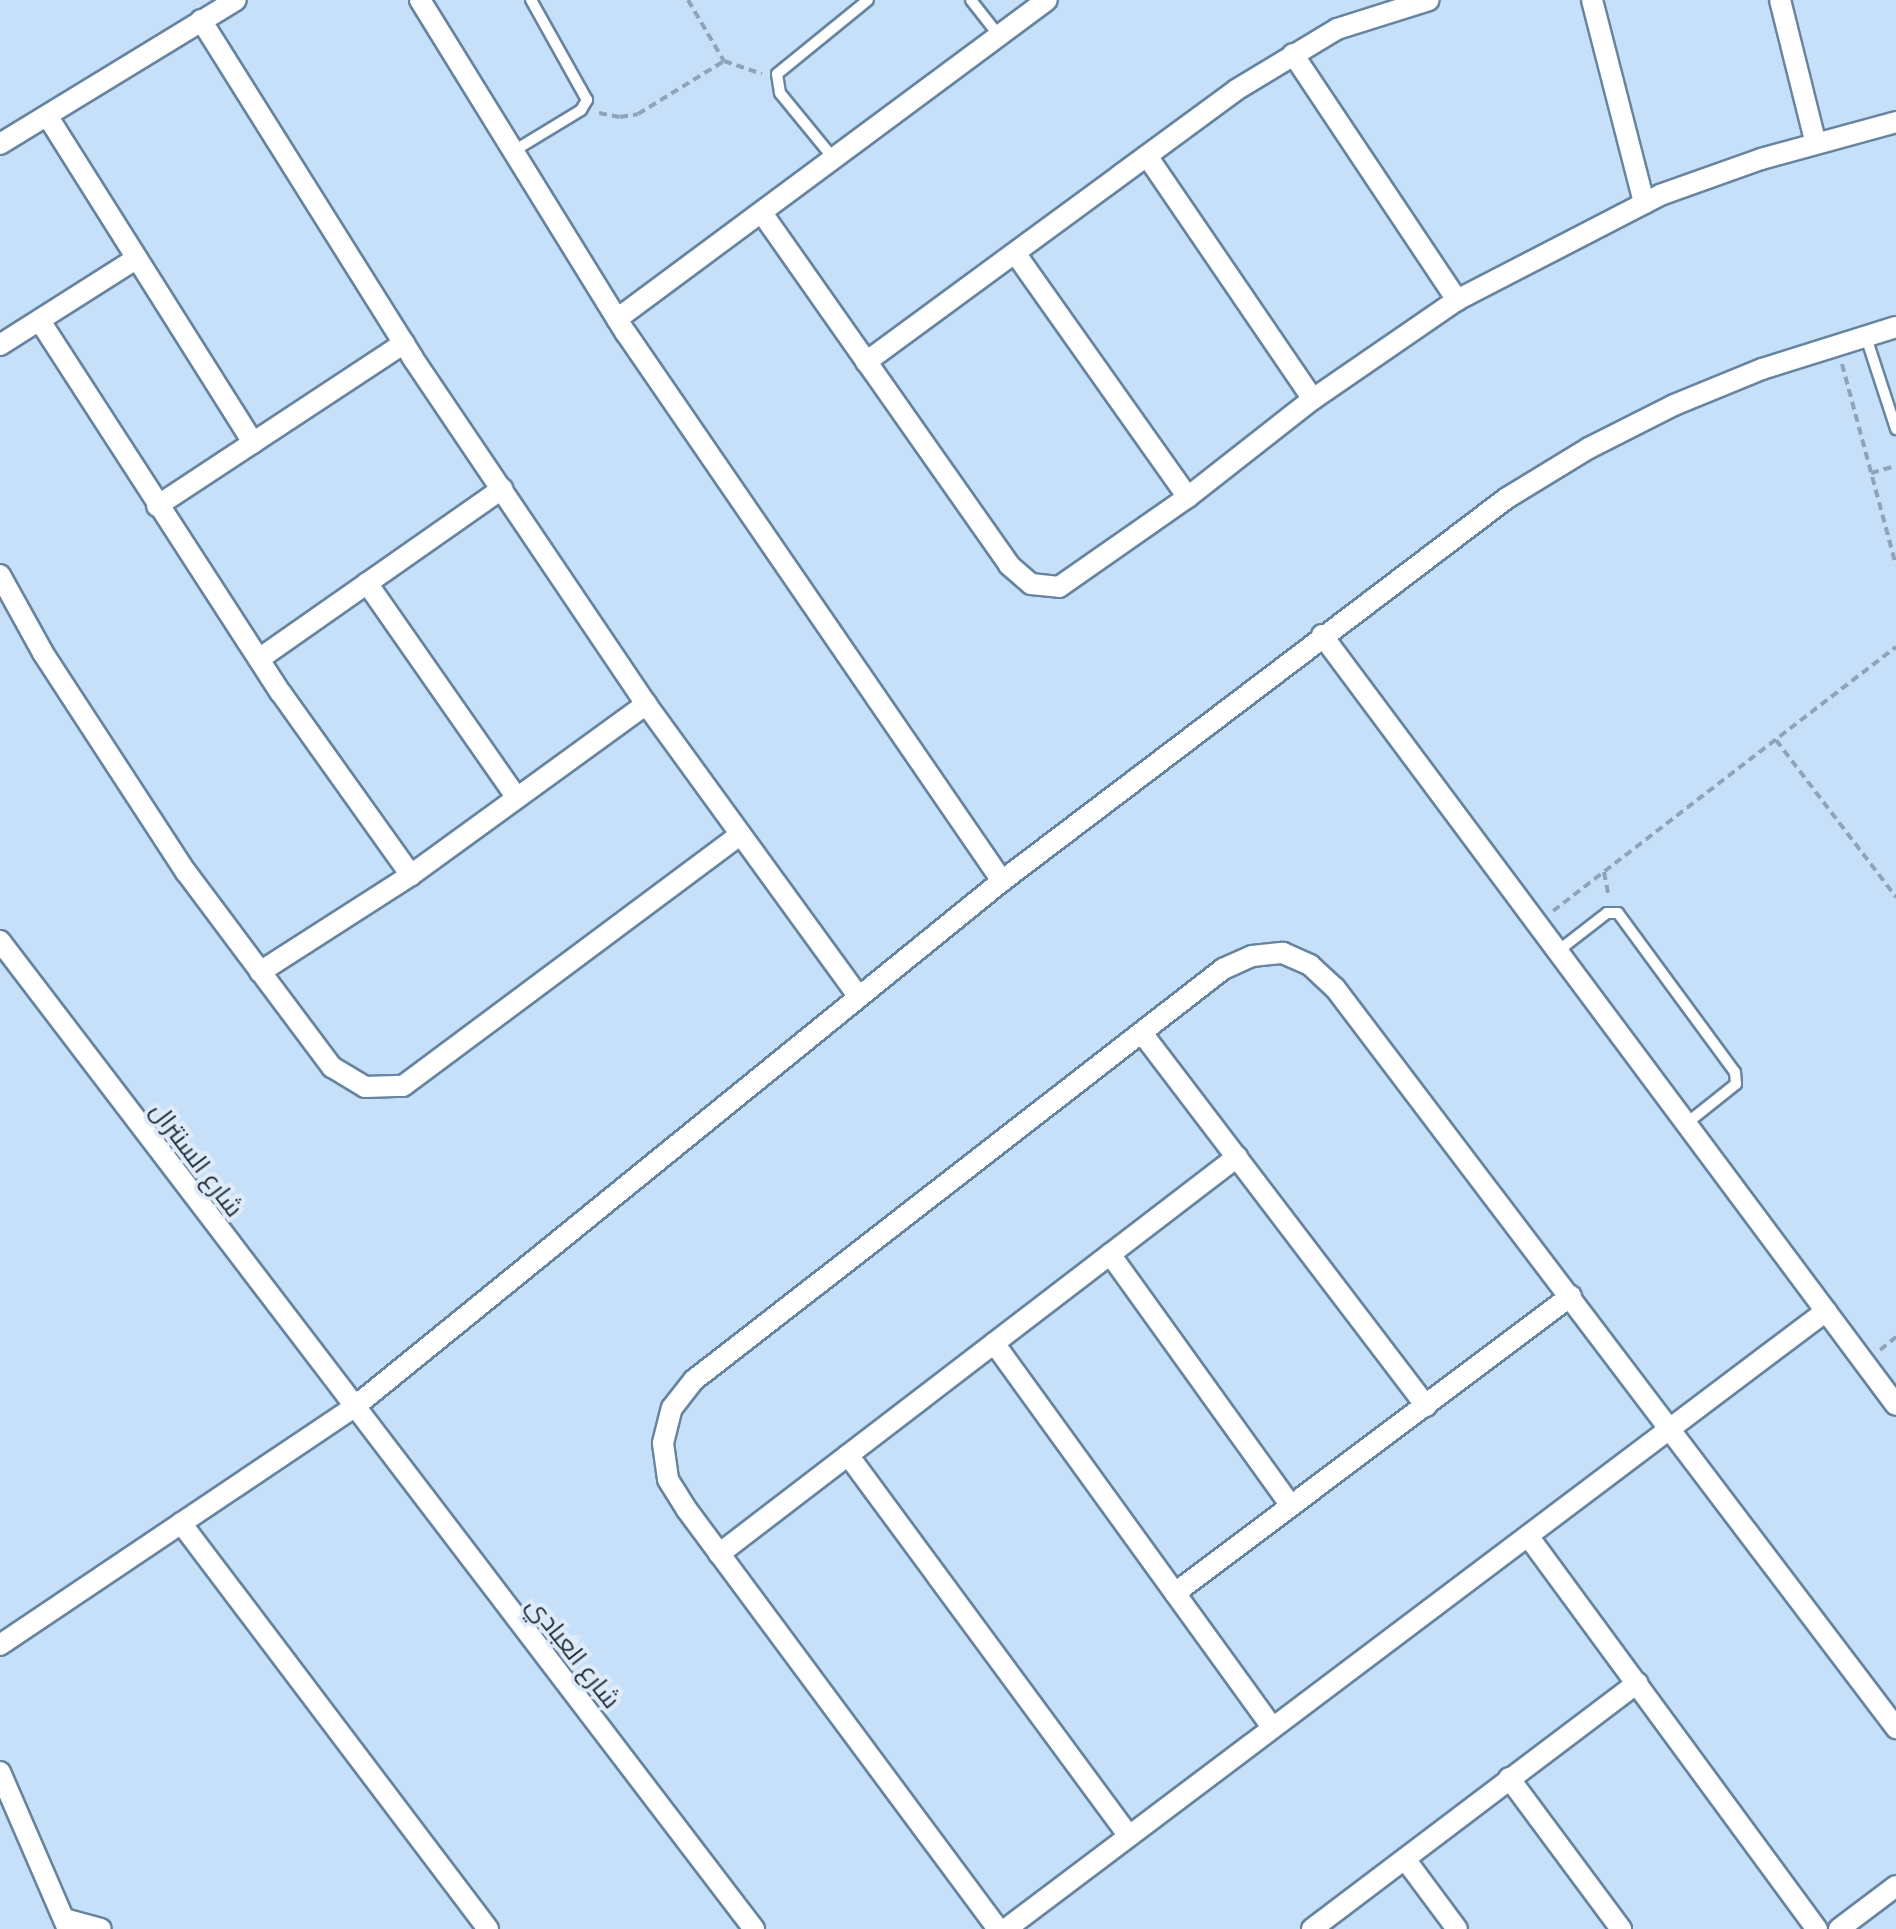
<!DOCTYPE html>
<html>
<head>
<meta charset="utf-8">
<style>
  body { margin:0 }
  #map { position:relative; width:1896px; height:1929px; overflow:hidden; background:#c7e0f9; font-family:Roboto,Cairo,sans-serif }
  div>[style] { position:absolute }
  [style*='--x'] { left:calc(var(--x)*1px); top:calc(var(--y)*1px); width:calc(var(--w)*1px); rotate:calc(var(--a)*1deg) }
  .path>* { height:4px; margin-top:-2px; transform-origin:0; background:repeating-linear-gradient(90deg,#8fa4b9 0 8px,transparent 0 13px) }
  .roads { filter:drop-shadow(2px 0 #6784a0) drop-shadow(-2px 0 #6784a0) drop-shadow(0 2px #6784a0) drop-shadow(0 -2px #6784a0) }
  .lane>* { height:10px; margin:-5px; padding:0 5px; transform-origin:5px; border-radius:5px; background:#fff }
  .street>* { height:20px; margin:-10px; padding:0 10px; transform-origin:10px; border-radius:10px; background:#fff }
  span { translate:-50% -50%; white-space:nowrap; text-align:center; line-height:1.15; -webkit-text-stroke:8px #dfebf8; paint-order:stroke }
  .street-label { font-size:25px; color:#202c38 }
</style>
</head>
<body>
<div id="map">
  <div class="path">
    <i style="--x:688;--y:0;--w:71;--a:59.5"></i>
    <i style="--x:724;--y:61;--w:40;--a:18.9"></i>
    <i style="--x:599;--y:113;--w:21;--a:11"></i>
    <i style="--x:620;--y:117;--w:18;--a:-9"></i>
    <i style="--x:638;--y:114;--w:101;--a:-31.6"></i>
    <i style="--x:1842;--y:364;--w:208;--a:75"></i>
    <i style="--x:1871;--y:473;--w:26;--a:-16"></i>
    <i style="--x:1776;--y:740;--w:198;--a:52.6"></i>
    <i style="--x:1604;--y:872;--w:25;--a:79"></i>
    <i style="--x:1553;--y:911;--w:433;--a:-37.6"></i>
    <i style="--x:1880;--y:1350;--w:21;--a:-39"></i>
  </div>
  <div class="roads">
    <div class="lane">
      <i style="--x:971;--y:0;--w:47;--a:51.9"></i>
      <i style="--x:512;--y:152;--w:81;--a:-31.3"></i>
      <i style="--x:581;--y:110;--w:12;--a:-59"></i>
      <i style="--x:587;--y:100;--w:115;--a:-119.2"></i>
      <i style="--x:834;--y:159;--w:85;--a:-129.3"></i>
      <i style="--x:780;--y:93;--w:19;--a:-99"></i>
      <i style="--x:777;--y:74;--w:117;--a:-39.1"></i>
      <i style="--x:1866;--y:337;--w:97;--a:71.9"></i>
      <i style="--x:1558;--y:951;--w:62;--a:-37.8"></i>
      <i style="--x:1607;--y:913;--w:11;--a:0"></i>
      <i style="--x:1618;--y:913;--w:197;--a:53.7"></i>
      <i style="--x:1735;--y:1072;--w:12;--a:85"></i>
      <i style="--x:1736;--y:1084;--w:63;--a:141.5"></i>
    </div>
    <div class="street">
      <i style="--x:420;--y:0;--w:392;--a:58.3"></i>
      <i style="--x:626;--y:333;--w:665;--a:55.54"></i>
      <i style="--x:1592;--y:0;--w:210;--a:75.6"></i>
      <i style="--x:1780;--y:0;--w:148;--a:76"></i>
      <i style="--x:201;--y:20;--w:398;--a:57.9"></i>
      <i style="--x:412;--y:357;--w:419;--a:56"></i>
      <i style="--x:646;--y:704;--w:362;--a:54"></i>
      <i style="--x:1293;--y:54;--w:296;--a:56.3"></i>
      <i style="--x:48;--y:117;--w:385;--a:57.8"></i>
      <i style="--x:0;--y:144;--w:276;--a:-31.4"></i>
      <i style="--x:1147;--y:156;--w:294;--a:55.7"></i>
      <i style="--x:762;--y:213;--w:430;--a:54.9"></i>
      <i style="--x:1009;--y:565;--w:29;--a:41"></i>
      <i style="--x:1031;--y:584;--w:28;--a:6"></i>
      <i style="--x:1059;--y:587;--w:157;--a:-34.9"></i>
      <i style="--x:1188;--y:497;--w:159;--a:-38.1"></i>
      <i style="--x:1313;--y:399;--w:175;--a:-34.5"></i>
      <i style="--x:1457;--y:300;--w:229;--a:-27.3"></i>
      <i style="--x:1660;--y:195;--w:107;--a:-19.6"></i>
      <i style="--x:1761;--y:159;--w:140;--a:-15.3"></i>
      <i style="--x:1015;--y:253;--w:299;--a:54.7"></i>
      <i style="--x:617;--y:319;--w:535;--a:-36.57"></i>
      <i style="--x:40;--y:321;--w:443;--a:57.1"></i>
      <i style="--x:281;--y:693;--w:224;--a:54.5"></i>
      <i style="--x:0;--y:345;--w:162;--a:-32.4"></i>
      <i style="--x:866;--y:362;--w:459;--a:-36.3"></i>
      <i style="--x:1236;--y:90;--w:118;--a:-31.1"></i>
      <i style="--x:1337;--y:29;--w:96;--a:-17.5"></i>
      <i style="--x:157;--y:506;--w:296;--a:-33.4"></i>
      <i style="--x:0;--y:575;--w:89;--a:61.1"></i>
      <i style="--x:43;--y:653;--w:262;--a:56.9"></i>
      <i style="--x:186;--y:872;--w:244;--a:53.2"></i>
      <i style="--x:332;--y:1067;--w:39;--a:31"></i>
      <i style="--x:365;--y:1087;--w:38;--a:-2"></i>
      <i style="--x:403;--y:1086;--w:420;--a:-36.7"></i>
      <i style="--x:367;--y:583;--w:262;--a:55.1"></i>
      <i style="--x:1322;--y:635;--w:960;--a:53.3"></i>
      <i style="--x:259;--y:659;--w:297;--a:-35"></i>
      <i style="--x:0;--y:941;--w:1243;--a:52.65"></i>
      <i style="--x:260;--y:972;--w:179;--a:-32.7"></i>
      <i style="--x:411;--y:875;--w:291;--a:-36"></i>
      <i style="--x:1142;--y:1033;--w:469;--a:52.7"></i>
      <i style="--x:1110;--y:1254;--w:310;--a:54.3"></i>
      <i style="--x:994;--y:1343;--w:475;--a:54.1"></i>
      <i style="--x:848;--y:1455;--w:473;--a:53.6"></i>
      <i style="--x:181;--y:1523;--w:509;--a:52.9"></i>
      <i style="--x:1528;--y:1536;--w:488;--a:53.7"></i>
      <i style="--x:719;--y:1554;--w:653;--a:-37.47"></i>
      <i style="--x:1175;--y:1593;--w:495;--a:-36.9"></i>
      <i style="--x:0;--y:1645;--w:425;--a:-33.9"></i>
      <i style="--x:353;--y:1408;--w:836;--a:-39.08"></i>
      <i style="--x:1002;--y:881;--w:634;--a:-37.18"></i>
      <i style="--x:1507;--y:498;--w:96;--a:-31.4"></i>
      <i style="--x:1589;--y:448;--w:95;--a:-26.8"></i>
      <i style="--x:1674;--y:405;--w:95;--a:-22.2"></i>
      <i style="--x:1762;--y:369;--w:140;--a:-17.4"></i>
      <i style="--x:0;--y:1772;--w:171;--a:66.6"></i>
      <i style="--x:1509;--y:1778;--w:188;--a:53.4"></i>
      <i style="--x:1405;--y:1859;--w:87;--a:53.4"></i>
      <i style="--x:64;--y:1919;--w:38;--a:15"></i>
      <i style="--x:998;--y:1929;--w:522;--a:-126.58"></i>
      <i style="--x:687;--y:1510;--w:36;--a:-122"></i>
      <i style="--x:668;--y:1479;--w:36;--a:-98"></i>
      <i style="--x:663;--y:1443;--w:36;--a:-76"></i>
      <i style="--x:672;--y:1408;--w:36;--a:-52"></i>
      <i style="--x:694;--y:1380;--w:670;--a:-37.84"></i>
      <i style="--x:1223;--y:969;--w:32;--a:-24"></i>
      <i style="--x:1252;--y:956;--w:31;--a:-6"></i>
      <i style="--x:1283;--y:953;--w:30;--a:24"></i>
      <i style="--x:1310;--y:965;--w:34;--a:43"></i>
      <i style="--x:1335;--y:988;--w:929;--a:52.83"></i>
      <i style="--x:1006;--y:1929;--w:1027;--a:-37"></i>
      <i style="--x:1312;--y:1929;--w:408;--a:-37.1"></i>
      <i style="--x:1839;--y:1929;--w:71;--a:-37"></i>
    </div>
  </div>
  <div class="street-label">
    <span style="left:196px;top:1160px;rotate:53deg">شارع السنترال</span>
    <span style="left:573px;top:1653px;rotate:52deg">شارع العبادي</span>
  </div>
</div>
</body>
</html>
